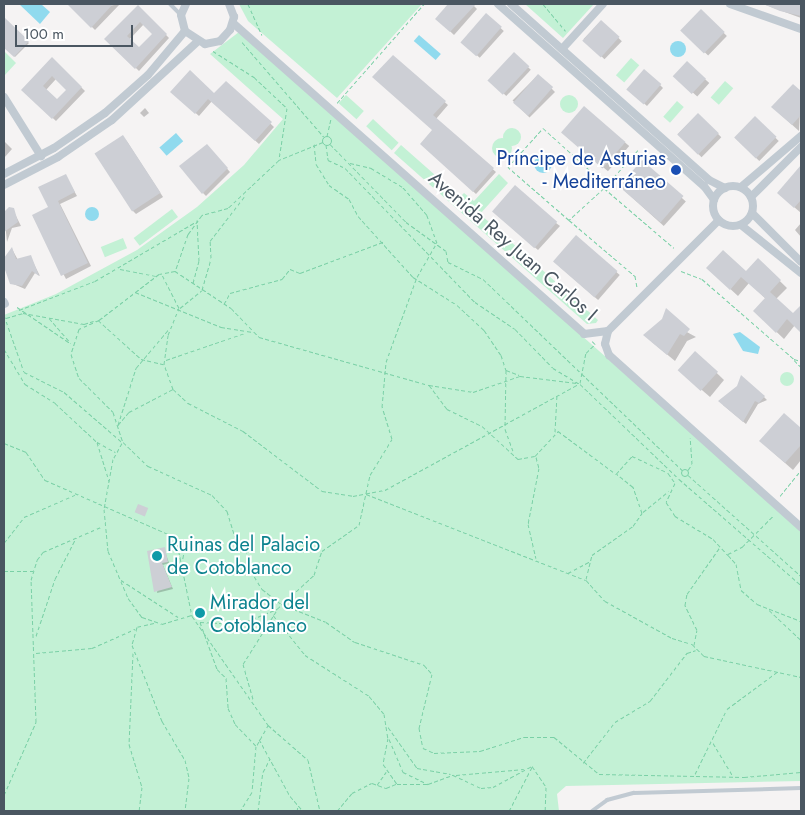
<!DOCTYPE html>
<html>
<head>
<meta charset="utf-8">
<style>
  body { margin:0 }
  #map { position:relative; width:805px; height:815px; overflow:hidden; background:#f5f3f3; font-family:Jost,sans-serif }
  div>[style] { position:absolute }
  [style*='--x'] { left:calc(var(--x)*1px); top:calc(var(--y)*1px); width:calc(var(--w)*1px); rotate:calc(var(--a)*1deg) }
  .green>* { inset:0; background:#c3f1d5; transform-origin:0 0 }
  .round { border-radius:50% }
  .water>* { inset:0; background:#90daee; transform-origin:0 0 }
  .shadow>* { inset:0; background:#0003; transform-origin:0 0 }
  .building>* { inset:0; background:#cdcfd5; transform-origin:0 0 }
  .path>* { height:1px; margin-top:-0.5px; transform-origin:0; background:repeating-linear-gradient(90deg,#7ad0a6 0 4px,transparent 0 6.5px) }
  .path>.ring { margin:-0.5px; padding:0; box-sizing:content-box; background:none; border:1px solid #7ad0a6; border-radius:50% }
  .service>* { height:4px; margin:-2px; padding:0 2px; transform-origin:2px; border-radius:2px; background:#c1cad2 }
  .minor>* { height:8px; margin:-4px; padding:0 4px; transform-origin:4px; border-radius:4px; background:#c1cad2 }
  .minor>.ring { margin:-4px; padding:0; box-sizing:content-box; background:none; border:8px solid #c1cad2; border-radius:50% }
  .dots>* { width:14px; height:14px; translate:-50% -50%; box-sizing:border-box; border:2px solid #fff; border-radius:50% }
  span { translate:-50% -50%; white-space:nowrap; text-align:center; line-height:1.15; -webkit-text-stroke:4px #fff; paint-order:stroke }
  .transit-label { font-size:20px; color:#164399 }
  .right { translate:-100% -50%; text-align:right }
  .street-label { font-size:20px; color:#4a5661 }
  .culture-label { font-size:20px; color:#0d838f }
  .left { translate:0 -50%; text-align:left }
  .frame { position:absolute; inset:0; border:5px solid #4a5661; pointer-events:none }
  .scale { position:absolute; left:15px; top:25px; width:118px; height:22px; box-sizing:border-box; border:2px solid #4a5661; border-top:0; padding-left:6px; font-size:15px; line-height:18px; white-space:nowrap; color:#4a5661; -webkit-text-stroke:4px #fff; paint-order:stroke }
</style>
</head>
<body>
<div id="map">
  <div class="green">
    <i style="clip-path:polygon(239px 4px,422px 4px,337px 98px,248px 21px)"></i>
    <i style="clip-path:polygon(525px 4px,594px 4px,563px 38px)"></i>
    <i style="clip-path:polygon(239px 32px,801px 530px,801px 781px,566px 786px,557px 794px,559px 811px,4px 811px,4px 315px,56px 294px,137px 250px,197px 207px,244px 165px,283px 119px,210px 54px)"></i>
    <i style="clip-path:polygon(4px 51px,16px 63px,4px 76px)"></i>
    <i style="left:631px;top:58px;width:11px;height:23px;rotate:41deg"></i>
    <i style="left:725px;top:81px;width:11px;height:22px;rotate:41deg"></i>
    <i class="round" style="left:560px;top:95px;width:18px;height:18px"></i>
    <i style="left:346px;top:95px;width:24px;height:11px;rotate:42deg"></i>
    <i style="left:677px;top:101px;width:9px;height:21px;rotate:41deg"></i>
    <i style="left:373px;top:119px;width:35px;height:10px;rotate:43deg"></i>
    <i class="round" style="left:503px;top:128px;width:18px;height:18px"></i>
    <i class="round" style="left:492px;top:138px;width:20px;height:20px"></i>
    <i style="clip-path:polygon(401px 145px,460px 197px,464px 193px,474px 201px,499px 174px,508px 183px,480px 214px,598px 320px,596px 323px,587px 324px,394px 153px)"></i>
    <i style="left:172px;top:209px;width:10px;height:48px;rotate:53deg"></i>
    <i style="left:123px;top:238px;width:11px;height:24px;rotate:68deg"></i>
    <i class="round" style="left:780px;top:372px;width:14px;height:14px"></i>
  </div>
  <div class="water">
    <i style="clip-path:polygon(19px 4px,41px 4px,50px 12px,40px 24px)"></i>
    <i style="left:419px;top:35px;width:29px;height:8px;rotate:41deg"></i>
    <i class="round" style="left:670px;top:41px;width:16px;height:16px"></i>
    <i style="left:176px;top:133px;width:11px;height:22px;rotate:49deg"></i>
    <i class="round" style="left:534px;top:155px;width:18px;height:18px"></i>
    <i class="round" style="left:85px;top:207px;width:14px;height:14px"></i>
    <i style="clip-path:polygon(740px 332px,760px 347px,758px 354px,743px 351px,733px 334px)"></i>
  </div>
  <div class="shadow">
    <i style="clip-path:polygon(69px 4px,96px 8px,120px 4px,95px 30px)"></i>
    <i style="clip-path:polygon(450px 4px,472px 4px,477px 9px,454px 35px,437px 19px)"></i>
    <i style="clip-path:polygon(763px 4px,801px 4px,801px 18px)"></i>
    <i style="clip-path:polygon(evenodd,138px 6px,169px 38px,139px 71px,106px 39px,138px 6px,144px 24px,154px 34px,139px 49px,129px 40px,144px 24px)"></i>
    <i style="left:701px;top:11px;width:36px;height:27px;rotate:44deg"></i>
    <i style="left:486px;top:15px;width:24px;height:36px;rotate:42deg"></i>
    <i style="left:601px;top:21px;width:29px;height:25px;rotate:44deg"></i>
    <i style="clip-path:polygon(6px 22px,29px 43px,15px 57px,4px 46px)"></i>
    <i style="left:514px;top:54px;width:23px;height:36px;rotate:43deg"></i>
    <i style="clip-path:polygon(393px 57px,448px 105px,436px 119px,496px 172px,476px 194px,422px 144px,434px 130px)"></i>
    <i style="clip-path:polygon(evenodd,52px 59px,85px 91px,56px 121px,23px 90px,52px 59px,56px 79px,68px 90px,57px 100px,46px 90px,56px 79px)"></i>
    <i style="left:687px;top:63px;width:30px;height:18px;rotate:42deg"></i>
    <i style="left:538px;top:75px;width:24px;height:36px;rotate:45deg"></i>
    <i style="clip-path:polygon(226px 82px,274px 127px,259px 144px,212px 101px,199px 116px,172px 92px,215px 95px)"></i>
    <i style="clip-path:polygon(660px 85px,663px 88px,647px 106px,632px 93px)"></i>
    <i style="clip-path:polygon(793px 86px,801px 93px,799px 131px,780px 114px)"></i>
    <i style="clip-path:polygon(145px 108px,149px 113px,144px 117px,140px 113px)"></i>
    <i style="left:584px;top:108px;width:59px;height:33px;rotate:40deg"></i>
    <i style="left:698px;top:114px;width:33px;height:28px;rotate:45deg"></i>
    <i style="left:755px;top:118px;width:33px;height:28px;rotate:44deg"></i>
    <i style="clip-path:polygon(126px 140px,163px 197px,136px 214px,133px 211px)"></i>
    <i style="clip-path:polygon(4px 141px,12px 149px,4px 158px)"></i>
    <i style="clip-path:polygon(210px 149px,230px 172px,206px 196px,203px 193px)"></i>
    <i style="left:642px;top:162px;width:59px;height:33px;rotate:42deg"></i>
    <i style="clip-path:polygon(801px 167px,801px 213px,778px 193px)"></i>
    <i style="clip-path:polygon(65px 175px,77px 196px,60px 204px,91px 266px,66px 279px,33px 216px,50px 208px)"></i>
    <i style="clip-path:polygon(13px 210px,21px 226px,12px 228px,7px 242px,4px 214px)"></i>
    <i style="clip-path:polygon(497px 215px,556px 223px,560px 226px,538px 250px)"></i>
    <i style="clip-path:polygon(801px 223px,801px 237px,795px 230px)"></i>
    <i style="left:576px;top:237px;width:58px;height:33px;rotate:41deg"></i>
    <i style="clip-path:polygon(12px 249px,18px 260px,30px 256px,40px 276px,35px 273px,25px 289px,11px 283px,4px 266px)"></i>
    <i style="clip-path:polygon(758px 260px,787px 288px,776px 299px,793px 315px,801px 306px,801px 331px,795px 325px,784px 339px,762px 318px,766px 299px,749px 283px,738px 296px,715px 275px,746px 273px)"></i>
    <i style="clip-path:polygon(663px 319px,696px 337px,687px 341px,675px 361px,652px 342px)"></i>
    <i style="clip-path:polygon(696px 353px,724px 380px,710px 397px,688px 378px)"></i>
    <i style="clip-path:polygon(764px 397px,767px 400px,758px 404px,746px 424px,723px 405px)"></i>
    <i style="clip-path:polygon(784px 414px,801px 430px,801px 460px,793px 470px,768px 448px)"></i>
    <i style="clip-path:polygon(164px 548px,169px 563px,163px 565px,173px 589px,157px 593px)"></i>
  </div>
  <div class="building">
    <i style="clip-path:polygon(67px 4px,113px 4px,91px 28px)"></i>
    <i style="clip-path:polygon(448px 4px,476px 4px,450px 32px,435px 19px)"></i>
    <i style="clip-path:polygon(763px 4px,801px 4px,801px 16px,780px 11px)"></i>
    <i style="clip-path:polygon(evenodd,138px 5px,167px 34px,135px 69px,104px 39px,138px 5px,140px 22px,152px 34px,139px 47px,127px 36px,140px 22px)"></i>
    <i style="left:701px;top:9px;width:33px;height:30px;rotate:44deg"></i>
    <i style="left:486px;top:13px;width:21px;height:39px;rotate:41deg"></i>
    <i style="clip-path:polygon(4px 17px,29px 41px,14px 57px,4px 48px)"></i>
    <i style="left:601px;top:20px;width:25px;height:28px;rotate:42deg"></i>
    <i style="left:514px;top:52px;width:21px;height:39px;rotate:43deg"></i>
    <i style="clip-path:polygon(393px 55px,446px 101px,433px 115px,494px 168px,473px 192px,420px 144px,432px 130px,372px 77px)"></i>
    <i style="clip-path:polygon(evenodd,52px 57px,82px 87px,52px 119px,21px 90px,52px 57px,52px 76px,66px 90px,57px 99px,43px 86px,52px 76px)"></i>
    <i style="left:687px;top:61px;width:26px;height:21px;rotate:43deg"></i>
    <i style="left:644px;top:69px;width:23px;height:27px;rotate:41deg"></i>
    <i style="clip-path:polygon(190px 70px,214px 93px,226px 81px,272px 122px,255px 141px,208px 99px,195px 114px,170px 92px)"></i>
    <i style="left:538px;top:74px;width:20px;height:38px;rotate:41deg"></i>
    <i style="clip-path:polygon(793px 84px,801px 91px,801px 115px,792px 125px,771px 107px)"></i>
    <i style="left:584px;top:106px;width:55px;height:35px;rotate:41deg"></i>
    <i style="left:698px;top:113px;width:29px;height:30px;rotate:44deg"></i>
    <i style="left:755px;top:116px;width:30px;height:30px;rotate:44deg"></i>
    <i style="left:123px;top:135px;width:69px;height:34px;rotate:57deg"></i>
    <i style="clip-path:polygon(207px 144px,228px 168px,202px 194px,179px 166px)"></i>
    <i style="left:642px;top:160px;width:55px;height:35px;rotate:41deg"></i>
    <i style="clip-path:polygon(801px 165px,801px 200px,794px 208px,777px 193px)"></i>
    <i style="clip-path:polygon(66px 174px,75px 192px,58px 201px,88px 263px,61px 276px,32px 215px,48px 207px,38px 187px)"></i>
    <i style="left:515px;top:185px;width:56px;height:35px;rotate:41deg"></i>
    <i style="clip-path:polygon(9px 207px,14px 208px,18px 222px,4px 232px,4px 212px)"></i>
    <i style="left:576px;top:235px;width:55px;height:35px;rotate:41deg"></i>
    <i style="clip-path:polygon(12px 247px,16px 259px,31px 255px,39px 276px,32px 271px,22px 286px,10px 284px,4px 267px,4px 258px)"></i>
    <i style="clip-path:polygon(723px 250px,746px 271px,758px 258px,781px 280px,770px 292px,793px 313px,801px 305px,801px 333px,787px 319px,776px 333px,753px 311px,765px 298px,741px 277px,730px 290px,706px 268px)"></i>
    <i style="clip-path:polygon(666px 308px,690px 329px,684px 336px,680px 334px,667px 355px,643px 335px,662px 319px)"></i>
    <i style="left:695px;top:351px;width:31px;height:26px;rotate:42deg"></i>
    <i style="clip-path:polygon(741px 375px,765px 396px,759px 403px,755px 401px,743px 422px,718px 401px,737px 386px)"></i>
    <i style="clip-path:polygon(784px 413px,801px 428px,801px 445px,785px 463px,759px 441px)"></i>
    <i style="left:138px;top:504px;width:11px;height:9px;rotate:22deg"></i>
    <i style="clip-path:polygon(165px 547px,168px 562px,162px 563px,172px 587px,154px 592px,147px 551px)"></i>
  </div>
  <div class="path">
    <i style="--x:248;--y:4;--w:34;--a:66"></i>
    <i style="--x:543;--y:4;--w:35;--a:50"></i>
    <i style="--x:242;--y:42;--w:125;--a:49.2"></i>
    <i style="--x:213;--y:51;--w:49;--a:32.4"></i>
    <i style="--x:254;--y:77;--w:45;--a:43.2"></i>
    <i style="--x:287;--y:108;--w:52;--a:98.9"></i>
    <i style="--x:337;--y:103;--w:132;--a:-48.7"></i>
    <i style="--x:327;--y:136;--w:17;--a:-77"></i>
    <i class="ring" style="left:322.5px;top:136.5px;width:8px;height:8px"></i>
    <i style="--x:323;--y:142;--w:48;--a:157.8"></i>
    <i style="--x:279;--y:160;--w:70;--a:136.7"></i>
    <i style="--x:228;--y:208;--w:27;--a:165"></i>
    <i style="--x:202;--y:215;--w:24;--a:126"></i>
    <i style="--x:188;--y:234;--w:39;--a:109"></i>
    <i style="--x:175;--y:271;--w:16;--a:169"></i>
    <i style="--x:159;--y:274;--w:76;--a:142.5"></i>
    <i style="--x:99;--y:320;--w:22;--a:156"></i>
    <i style="--x:79;--y:329;--w:26;--a:108"></i>
    <i style="--x:71;--y:354;--w:25;--a:72"></i>
    <i style="--x:79;--y:378;--w:48;--a:45"></i>
    <i style="--x:113;--y:412;--w:32;--a:72"></i>
    <i style="--x:123;--y:442;--w:35;--a:44"></i>
    <i style="--x:148;--y:466;--w:70;--a:24.4"></i>
    <i style="--x:212;--y:495;--w:22;--a:47"></i>
    <i style="--x:227;--y:511;--w:30;--a:73"></i>
    <i style="--x:236;--y:540;--w:21;--a:49"></i>
    <i style="--x:250;--y:556;--w:15;--a:86"></i>
    <i style="--x:251;--y:571;--w:21;--a:59"></i>
    <i style="--x:262;--y:589;--w:24;--a:38"></i>
    <i style="--x:281;--y:604;--w:48;--a:21.8"></i>
    <i style="--x:326;--y:622;--w:35;--a:35"></i>
    <i style="--x:355;--y:642;--w:73;--a:18.4"></i>
    <i style="--x:424;--y:665;--w:12;--a:48"></i>
    <i style="--x:432;--y:674;--w:56;--a:103.5"></i>
    <i style="--x:419;--y:728;--w:20;--a:79"></i>
    <i style="--x:423;--y:748;--w:12;--a:24"></i>
    <i style="--x:434;--y:753;--w:46;--a:-2.5"></i>
    <i style="--x:480;--y:751;--w:46;--a:-17.7"></i>
    <i style="--x:524;--y:737;--w:30;--a:0"></i>
    <i style="--x:554;--y:737;--w:58;--a:39.4"></i>
    <i style="--x:599;--y:774;--w:145;--a:1.2"></i>
    <i style="--x:744;--y:777;--w:57;--a:-5"></i>
    <i style="--x:314;--y:144;--w:20;--a:84"></i>
    <i style="--x:316;--y:164;--w:25;--a:58"></i>
    <i style="--x:329;--y:185;--w:24;--a:35"></i>
    <i style="--x:349;--y:199;--w:19;--a:62"></i>
    <i style="--x:358;--y:216;--w:82;--a:48"></i>
    <i style="--x:413;--y:277;--w:52;--a:32.5"></i>
    <i style="--x:457;--y:305;--w:37;--a:43"></i>
    <i style="--x:484;--y:330;--w:30;--a:56"></i>
    <i style="--x:501;--y:355;--w:16;--a:72"></i>
    <i style="--x:506;--y:370;--w:59;--a:91"></i>
    <i style="--x:505;--y:429;--w:23;--a:70"></i>
    <i style="--x:330;--y:144;--w:109;--a:45.7"></i>
    <i style="--x:406;--y:222;--w:49;--a:35.9"></i>
    <i style="--x:446;--y:251;--w:11;--a:80"></i>
    <i style="--x:448;--y:262;--w:39;--a:26"></i>
    <i style="--x:483;--y:279;--w:276;--a:43.8"></i>
    <i style="--x:326;--y:145;--w:15;--a:82"></i>
    <i style="--x:328;--y:160;--w:19;--a:25"></i>
    <i style="--x:345;--y:168;--w:187;--a:45.9"></i>
    <i style="--x:475;--y:302;--w:48;--a:34"></i>
    <i style="--x:515;--y:329;--w:54;--a:45.7"></i>
    <i style="--x:553;--y:368;--w:31;--a:31"></i>
    <i style="--x:580;--y:384;--w:137;--a:43.8"></i>
    <i style="--x:679;--y:479;--w:162;--a:41"></i>
    <i style="--x:638;--y:150;--w:51;--a:131.8"></i>
    <i style="--x:604;--y:188;--w:92;--a:40.6"></i>
    <i style="--x:350;--y:163;--w:22;--a:13"></i>
    <i style="--x:371;--y:168;--w:37;--a:31"></i>
    <i style="--x:604;--y:188;--w:47;--a:137.6"></i>
    <i style="--x:569;--y:220;--w:87;--a:40.3"></i>
    <i style="--x:635;--y:276;--w:11;--a:80"></i>
    <i style="--x:569;--y:220;--w:81;--a:-139"></i>
    <i style="--x:508;--y:167;--w:52;--a:-48.1"></i>
    <i style="--x:543;--y:128;--w:85;--a:42.1"></i>
    <i style="--x:120;--y:269;--w:36;--a:11"></i>
    <i style="--x:175;--y:271;--w:67;--a:33.5"></i>
    <i style="--x:231;--y:308;--w:40;--a:46"></i>
    <i style="--x:259;--y:337;--w:177;--a:15.8"></i>
    <i style="--x:429;--y:385;--w:30;--a:53"></i>
    <i style="--x:447;--y:409;--w:39;--a:26"></i>
    <i style="--x:482;--y:426;--w:49;--a:42.5"></i>
    <i style="--x:518;--y:459;--w:17;--a:-10"></i>
    <i style="--x:535;--y:456;--w:34;--a:-47"></i>
    <i style="--x:558;--y:431;--w:72;--a:36.6"></i>
    <i style="--x:616;--y:474;--w:24;--a:-48"></i>
    <i style="--x:632;--y:456;--w:40;--a:25"></i>
    <i style="--x:668;--y:473;--w:12;--a:55"></i>
    <i style="--x:675;--y:483;--w:21;--a:115"></i>
    <i style="--x:666;--y:502;--w:17;--a:57"></i>
    <i style="--x:675;--y:516;--w:44;--a:31.2"></i>
    <i style="--x:713;--y:539;--w:22;--a:47"></i>
    <i style="--x:728;--y:555;--w:12;--a:48"></i>
    <i style="--x:736;--y:564;--w:26;--a:79"></i>
    <i style="--x:741;--y:590;--w:21;--a:41"></i>
    <i style="--x:757;--y:604;--w:47;--a:21.1"></i>
    <i style="--x:681;--y:271;--w:22;--a:21"></i>
    <i style="--x:702;--y:279;--w:122;--a:41"></i>
    <i style="--x:794;--y:359;--w:7;--a:16"></i>
    <i style="--x:193;--y:283;--w:23;--a:-75"></i>
    <i style="--x:199;--y:261;--w:41;--a:-92.8"></i>
    <i style="--x:135;--y:292;--w:93;--a:22.1"></i>
    <i style="--x:221;--y:327;--w:32;--a:9"></i>
    <i style="--x:224;--y:304;--w:13;--a:-61"></i>
    <i style="--x:230;--y:293;--w:54;--a:-15.1"></i>
    <i style="--x:282;--y:279;--w:13;--a:-51"></i>
    <i style="--x:290;--y:269;--w:11;--a:22"></i>
    <i style="--x:300;--y:273;--w:89;--a:-20.5"></i>
    <i style="--x:17;--y:307;--w:64;--a:34.2"></i>
    <i style="--x:180;--y:308;--w:28;--a:-39"></i>
    <i style="--x:202;--y:290;--w:33;--a:-74"></i>
    <i style="--x:211;--y:258;--w:17;--a:-93"></i>
    <i style="--x:210;--y:241;--w:56;--a:-52.3"></i>
    <i style="--x:19;--y:310;--w:81;--a:-20.9"></i>
    <i style="--x:95;--y:281;--w:115;--a:-30.4"></i>
    <i style="--x:4;--y:315;--w:60;--a:70.7"></i>
    <i style="--x:24;--y:372;--w:45;--a:26.6"></i>
    <i style="--x:64;--y:392;--w:77;--a:40.8"></i>
    <i style="--x:6;--y:318;--w:18;--a:-16"></i>
    <i style="--x:23;--y:313;--w:62;--a:10.2"></i>
    <i style="--x:84;--y:324;--w:10;--a:-17"></i>
    <i style="--x:49;--y:318;--w:33;--a:49"></i>
    <i style="--x:98;--y:320;--w:58;--a:42.2"></i>
    <i style="--x:141;--y:359;--w:23;--a:13"></i>
    <i style="--x:4;--y:349;--w:41;--a:59"></i>
    <i style="--x:25;--y:384;--w:36;--a:32"></i>
    <i style="--x:55;--y:403;--w:57;--a:42.9"></i>
    <i style="--x:97;--y:442;--w:41;--a:72.9"></i>
    <i style="--x:166;--y:360;--w:83;--a:-18.9"></i>
    <i style="--x:794;--y:360;--w:10;--a:45"></i>
    <i style="--x:506;--y:370;--w:14;--a:21"></i>
    <i style="--x:580;--y:383;--w:31;--a:-79"></i>
    <i style="--x:586;--y:353;--w:13;--a:-45"></i>
    <i style="--x:595;--y:344;--w:4;--a:-135"></i>
    <i style="--x:429;--y:385;--w:45;--a:9"></i>
    <i style="--x:473;--y:392;--w:50;--a:-18.8"></i>
    <i style="--x:520;--y:376;--w:57;--a:7"></i>
    <i style="--x:173;--y:389;--w:21;--a:43"></i>
    <i style="--x:188;--y:403;--w:62;--a:27"></i>
    <i style="--x:243;--y:431;--w:99;--a:37.2"></i>
    <i style="--x:322;--y:491;--w:31;--a:9"></i>
    <i style="--x:353;--y:496;--w:33;--a:-11"></i>
    <i style="--x:385;--y:490;--w:221;--a:-28.7"></i>
    <i style="--x:118;--y:425;--w:17;--a:-50"></i>
    <i style="--x:129;--y:412;--w:50;--a:-27.6"></i>
    <i style="--x:173;--y:389;--w:27;--a:-110"></i>
    <i style="--x:164;--y:364;--w:29;--a:-82"></i>
    <i style="--x:168;--y:335;--w:29;--a:-68"></i>
    <i style="--x:179;--y:308;--w:38;--a:-117"></i>
    <i style="--x:118;--y:425;--w:60;--a:-72.5"></i>
    <i style="--x:136;--y:368;--w:51;--a:-49.8"></i>
    <i style="--x:555;--y:432;--w:36;--a:-87"></i>
    <i style="--x:97;--y:442;--w:21;--a:29"></i>
    <i style="--x:4;--y:443;--w:24;--a:22"></i>
    <i style="--x:26;--y:452;--w:34;--a:56"></i>
    <i style="--x:45;--y:480;--w:154;--a:23.7"></i>
    <i style="--x:186;--y:542;--w:20;--a:101"></i>
    <i style="--x:122;--y:443;--w:18;--a:119"></i>
    <i style="--x:113;--y:459;--w:51;--a:100.2"></i>
    <i style="--x:104;--y:509;--w:42;--a:84.6"></i>
    <i style="--x:108;--y:551;--w:51;--a:66.9"></i>
    <i style="--x:128;--y:598;--w:24;--a:54"></i>
    <i style="--x:142;--y:617;--w:21;--a:19"></i>
    <i style="--x:162;--y:624;--w:31;--a:-17"></i>
    <i style="--x:536;--y:457;--w:11;--a:75"></i>
    <i style="--x:539;--y:468;--w:57;--a:101.1"></i>
    <i style="--x:528;--y:524;--w:35;--a:77"></i>
    <i class="ring" style="left:681.5px;top:469.5px;width:6px;height:6px"></i>
    <i style="--x:688;--y:470;--w:7;--a:-56"></i>
    <i style="--x:692;--y:464;--w:26;--a:-94"></i>
    <i style="--x:688;--y:475;--w:152;--a:41.8"></i>
    <i style="--x:366;--y:494;--w:236;--a:21.4"></i>
    <i style="--x:586;--y:580;--w:28;--a:48"></i>
    <i style="--x:605;--y:601;--w:77;--a:28.9"></i>
    <i style="--x:672;--y:638;--w:21;--a:17"></i>
    <i style="--x:692;--y:644;--w:17;--a:45"></i>
    <i style="--x:704;--y:656;--w:99;--a:12.2"></i>
    <i style="--x:780;--y:496;--w:33;--a:-51"></i>
    <i style="--x:643;--y:512;--w:33;--a:-39"></i>
    <i style="--x:176;--y:538;--w:80;--a:78.4"></i>
    <i style="--x:192;--y:616;--w:133;--a:55.1"></i>
    <i style="--x:268;--y:725;--w:53;--a:41.2"></i>
    <i style="--x:308;--y:760;--w:52;--a:76.8"></i>
    <i style="--x:4;--y:543;--w:33;--a:-52"></i>
    <i style="--x:24;--y:517;--w:58;--a:-23.5"></i>
    <i style="--x:728;--y:554;--w:16;--a:-27"></i>
    <i style="--x:742;--y:547;--w:45;--a:-45"></i>
    <i style="--x:4;--y:571;--w:29;--a:0"></i>
    <i style="--x:568;--y:573;--w:24;--a:-28"></i>
    <i style="--x:586;--y:579;--w:25;--a:-76"></i>
    <i style="--x:592;--y:555;--w:50;--a:-35.3"></i>
    <i style="--x:633;--y:526;--w:16;--a:-55"></i>
    <i style="--x:642;--y:513;--w:28;--a:-109"></i>
    <i style="--x:633;--y:487;--w:21;--a:-141"></i>
    <i style="--x:121;--y:580;--w:68;--a:33"></i>
    <i style="--x:769;--y:610;--w:44;--a:43.2"></i>
    <i style="--x:273;--y:615;--w:51;--a:51.3"></i>
    <i style="--x:305;--y:655;--w:76;--a:32.6"></i>
    <i style="--x:369;--y:696;--w:23;--a:50"></i>
    <i style="--x:384;--y:714;--w:24;--a:81"></i>
    <i style="--x:388;--y:738;--w:26;--a:101"></i>
    <i style="--x:383;--y:764;--w:24;--a:55"></i>
    <i style="--x:397;--y:784;--w:31;--a:0"></i>
    <i style="--x:428;--y:784;--w:27;--a:-20"></i>
    <i style="--x:453;--y:775;--w:31;--a:25"></i>
    <i style="--x:481;--y:788;--w:12;--a:-5"></i>
    <i style="--x:493;--y:787;--w:44;--a:-28.3"></i>
    <i style="--x:532;--y:766;--w:25;--a:56"></i>
    <i style="--x:546;--y:787;--w:24;--a:92"></i>
    <i style="--x:200;--y:622;--w:40;--a:2.9"></i>
    <i style="--x:240;--y:624;--w:40;--a:-22"></i>
    <i style="--x:277;--y:609;--w:50;--a:-42.6"></i>
    <i style="--x:314;--y:575;--w:25;--a:-72"></i>
    <i style="--x:322;--y:551;--w:45;--a:-35.1"></i>
    <i style="--x:359;--y:525;--w:51;--a:-77.6"></i>
    <i style="--x:370;--y:475;--w:42;--a:-58.6"></i>
    <i style="--x:392;--y:439;--w:34;--a:-107"></i>
    <i style="--x:382;--y:407;--w:45;--a:-84.9"></i>
    <i style="--x:386;--y:362;--w:90;--a:-70"></i>
    <i style="--x:417;--y:277;--w:39;--a:-60"></i>
    <i style="--x:437;--y:243;--w:30;--a:-110"></i>
    <i style="--x:427;--y:215;--w:37;--a:-131"></i>
    <i style="--x:200;--y:622;--w:50;--a:70.1"></i>
    <i style="--x:217;--y:669;--w:13;--a:45"></i>
    <i style="--x:226;--y:678;--w:30;--a:86"></i>
    <i style="--x:228;--y:708;--w:17;--a:66"></i>
    <i style="--x:235;--y:724;--w:30;--a:46"></i>
    <i style="--x:256;--y:746;--w:46;--a:95"></i>
    <i style="--x:252;--y:792;--w:22;--a:122"></i>
    <i style="--x:154;--y:623;--w:17;--a:167"></i>
    <i style="--x:137;--y:627;--w:19;--a:106"></i>
    <i style="--x:132;--y:645;--w:82;--a:68.5"></i>
    <i style="--x:162;--y:721;--w:45;--a:59.5"></i>
    <i style="--x:185;--y:760;--w:18;--a:77"></i>
    <i style="--x:189;--y:778;--w:33;--a:97"></i>
    <i style="--x:36;--y:636;--w:60;--a:-71.6"></i>
    <i style="--x:55;--y:579;--w:44;--a:-62.9"></i>
    <i style="--x:694;--y:645;--w:15;--a:-79"></i>
    <i style="--x:697;--y:630;--w:28;--a:-116"></i>
    <i style="--x:685;--y:605;--w:11;--a:-80"></i>
    <i style="--x:687;--y:594;--w:57;--a:-54.9"></i>
    <i style="--x:36;--y:653;--w:56;--a:-5.1"></i>
    <i style="--x:92;--y:648;--w:47;--a:-23.8"></i>
    <i style="--x:133;--y:653;--w:91;--a:92.5"></i>
    <i style="--x:129;--y:744;--w:45;--a:73.2"></i>
    <i style="--x:142;--y:787;--w:24;--a:97"></i>
    <i style="--x:253;--y:699;--w:36;--a:-106"></i>
    <i style="--x:243;--y:664;--w:64;--a:-57.8"></i>
    <i style="--x:388;--y:727;--w:50;--a:54.7"></i>
    <i style="--x:417;--y:768;--w:34;--a:10"></i>
    <i style="--x:259;--y:739;--w:65;--a:61.5"></i>
    <i style="--x:290;--y:796;--w:20;--a:49"></i>
    <i style="--x:389;--y:739;--w:36;--a:67"></i>
    <i style="--x:403;--y:772;--w:28;--a:26"></i>
    <i style="--x:713;--y:743;--w:37;--a:59"></i>
    <i style="--x:257;--y:745;--w:23;--a:-61"></i>
    <i style="--x:583;--y:763;--w:52;--a:-52"></i>
    <i style="--x:615;--y:722;--w:41;--a:-31"></i>
    <i style="--x:650;--y:701;--w:61;--a:-52.4"></i>
    <i style="--x:687;--y:653;--w:9;--a:-18"></i>
    <i style="--x:695;--y:774;--w:72;--a:-63.8"></i>
    <i style="--x:727;--y:709;--w:62;--a:-36.5"></i>
    <i style="--x:456;--y:775;--w:68;--a:-5"></i>
    <i style="--x:377;--y:785;--w:16;--a:-55"></i>
    <i style="--x:4;--y:795;--w:80;--a:-66.3"></i>
    <i style="--x:36;--y:722;--w:142;--a:-92"></i>
    <i style="--x:31;--y:580;--w:21;--a:-73"></i>
    <i style="--x:37;--y:560;--w:10;--a:-53"></i>
    <i style="--x:43;--y:552;--w:65;--a:-23.4"></i>
    <i style="--x:258;--y:811;--w:39;--a:-83"></i>
    <i style="--x:263;--y:772;--w:15;--a:-62"></i>
    <i style="--x:297;--y:811;--w:5;--a:-79"></i>
    <i style="--x:337;--y:811;--w:23;--a:-50"></i>
    <i style="--x:352;--y:793;--w:22;--a:-27"></i>
    <i style="--x:372;--y:783;--w:15;--a:20"></i>
    <i style="--x:386;--y:788;--w:11;--a:-22"></i>
    <i style="--x:509;--y:811;--w:50;--a:-62.4"></i>
  </div>
  <div class="service">
    <i style="--x:170;--y:4;--w:16;--a:45"></i>
    <i style="--x:592;--y:811;--w:19;--a:-36"></i>
    <i style="--x:607;--y:800;--w:28;--a:-15"></i>
    <i style="--x:634;--y:793;--w:167;--a:-1.7"></i>
  </div>
  <div class="minor">
    <i style="--x:186;--y:4;--w:12;--a:114"></i>
    <i style="--x:181;--y:15;--w:16;--a:76"></i>
    <i style="--x:185;--y:31;--w:24;--a:33"></i>
    <i style="--x:205;--y:44;--w:15;--a:-11"></i>
    <i style="--x:220;--y:41;--w:15;--a:-48"></i>
    <i style="--x:230;--y:30;--w:14;--a:-73"></i>
    <i style="--x:234;--y:17;--w:14;--a:-111"></i>
    <i style="--x:498;--y:4;--w:275;--a:41.5"></i>
    <i style="--x:704;--y:186;--w:17;--a:54"></i>
    <i style="--x:511;--y:4;--w:265;--a:41.6"></i>
    <i style="--x:709;--y:180;--w:18;--a:27"></i>
    <i style="--x:730;--y:4;--w:75;--a:19.4"></i>
    <i style="--x:233;--y:23;--w:469;--a:41.5"></i>
    <i style="--x:584;--y:334;--w:24;--a:-7"></i>
    <i style="--x:562;--y:49;--w:61;--a:-47.7"></i>
    <i style="--x:4;--y:97;--w:70;--a:57.9"></i>
    <i style="--x:4;--y:174;--w:56;--a:-27.5"></i>
    <i style="--x:54;--y:148;--w:62;--a:-34.5"></i>
    <i style="--x:105;--y:113;--w:57;--a:-41.5"></i>
    <i style="--x:148;--y:75;--w:57;--a:-49.9"></i>
    <i style="--x:4;--y:185;--w:61;--a:-27.4"></i>
    <i style="--x:58;--y:157;--w:65;--a:-34.4"></i>
    <i style="--x:112;--y:120;--w:115;--a:-42.5"></i>
    <i class="ring" style="left:713px;top:186px;width:32px;height:32px"></i>
    <i style="--x:741;--y:187;--w:79;--a:-40.4"></i>
    <i style="--x:751;--y:197;--w:71;--a:-45"></i>
    <i style="--x:752;--y:213;--w:69;--a:45"></i>
    <i style="--x:741;--y:225;--w:77;--a:38.7"></i>
    <i style="--x:4;--y:302;--w:2;--a:63"></i>
    <i style="--x:608;--y:331;--w:13;--a:103"></i>
    <i style="--x:605;--y:344;--w:12;--a:70"></i>
    <i style="--x:609;--y:355;--w:258;--a:41.9"></i>
    <i style="--x:607;--y:332;--w:158;--a:-45"></i>
  </div>
  <div class="dots">
    <i style="left:676px;top:170px;background:#1a4fb4"></i>
    <i style="left:157px;top:556px;background:#0f9aa8"></i>
    <i style="left:200px;top:613px;background:#0f9aa8"></i>
  </div>
  <div class="transit-label">
    <span class="right" style="left:666px;top:170px">Príncipe de Asturias<br>- Mediterráneo</span>
  </div>
  <div class="street-label">
    <span style="left:513px;top:246px;rotate:41deg">Avenida Rey Juan Carlos I</span>
  </div>
  <div class="culture-label">
    <span class="left" style="left:167px;top:556px">Ruinas del Palacio<br>de Cotoblanco</span>
    <span class="left" style="left:210px;top:614px">Mirador del<br>Cotoblanco</span>
  </div>
  <div class="frame"></div>
  <div class="scale">100 m</div>
</div>
</body>
</html>
